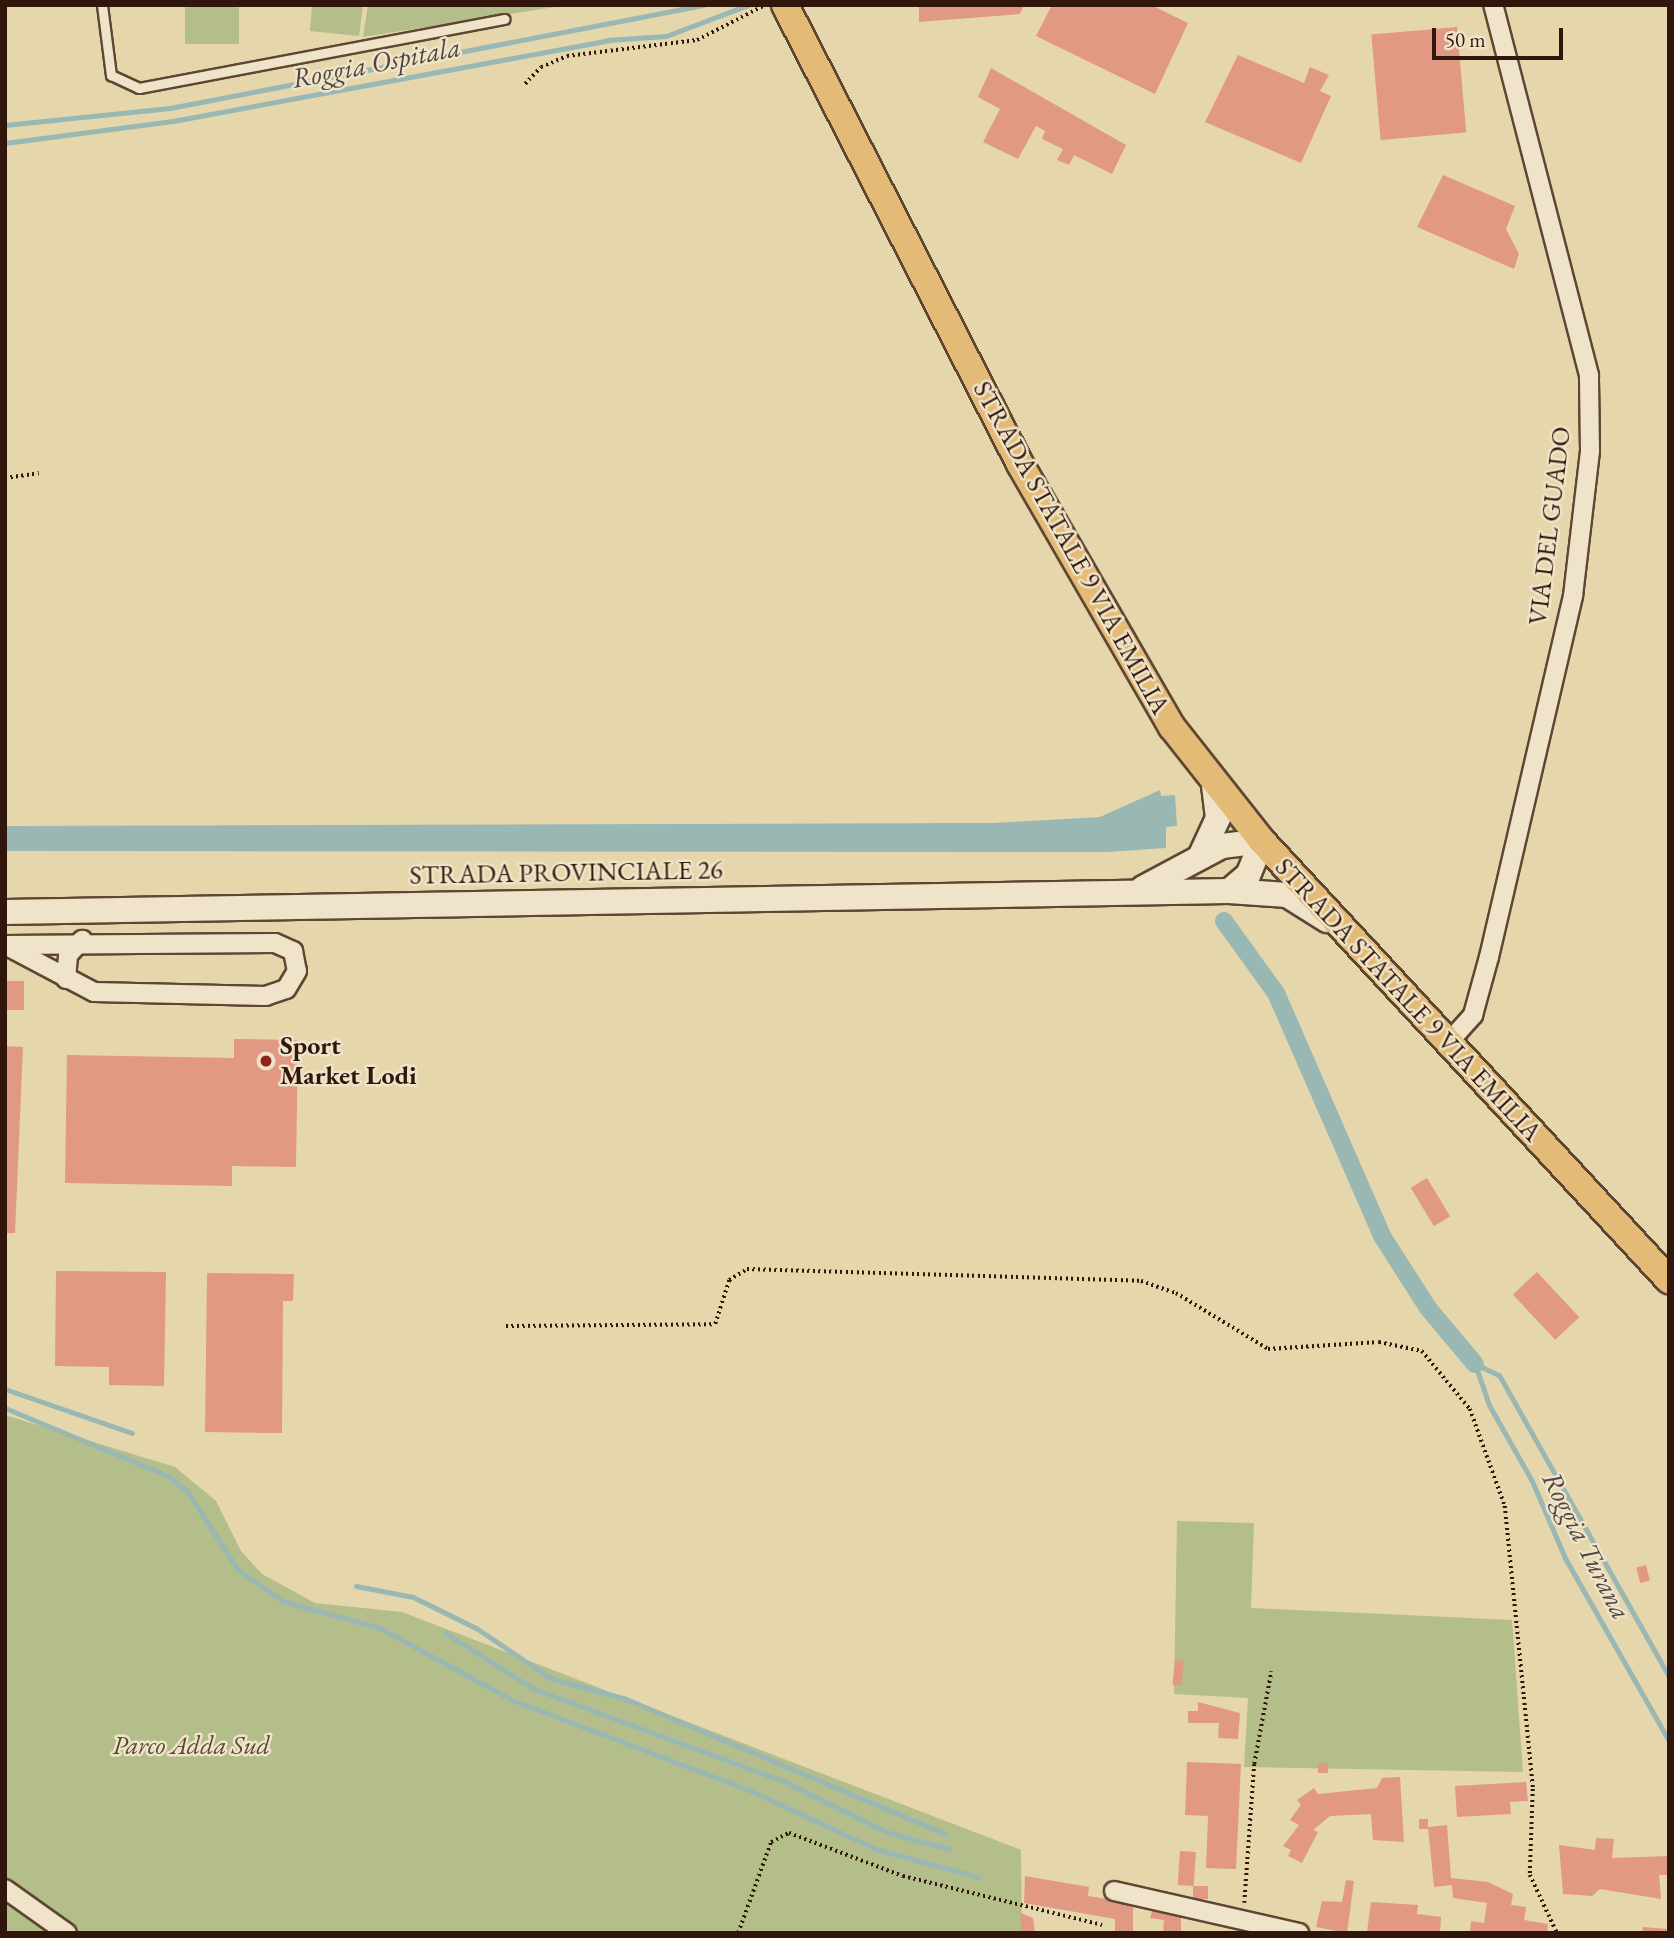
<!DOCTYPE html>
<html>
<head>
<meta charset="utf-8">
<style>
  body { margin:0 }
  #map { position:relative; width:1674px; height:1938px; overflow:hidden; background:#e6d6ac; font-family:"EB Garamond",serif }
  div>[style] { position:absolute }
  [style*='--x'] { left:calc(var(--x)*1px); top:calc(var(--y)*1px); width:calc(var(--w)*1px); rotate:calc(var(--a)*1deg) }
  .green>* { inset:0; background:#b3be8b; transform-origin:0 0 }
  .water>* { inset:0; background:#99b7b3 }
  .stream>* { height:5px; margin:-2.5px; padding:0 2.5px; transform-origin:2.5px; border-radius:2.5px; background:#99b7b3 }
  .canal>* { height:18px; margin:-9px; padding:0 9px; transform-origin:9px; border-radius:9px; background:#99b7b3 }
  .building>* { inset:0; background:#e19983; transform-origin:0 0 }
  .path>* { height:3.5px; margin-top:-1.75px; transform-origin:0; background:repeating-linear-gradient(90deg,#31160b 0 2px,transparent 0 5.5px) }
  .roads { filter:drop-shadow(2px 0 #5e4633) drop-shadow(-2px 0 #5e4633) drop-shadow(0 2px #5e4633) drop-shadow(0 -2px #5e4633) }
  .lane>* { height:9px; margin:-4.5px; padding:0 4.5px; transform-origin:4.5px; border-radius:4.5px; background:#efe4c9 }
  .street>* { height:18px; margin:-9px; padding:0 9px; transform-origin:9px; border-radius:9px; background:#efe4c9 }
  .secondary>* { height:24px; margin:-12px; padding:0 12px; transform-origin:12px; border-radius:12px; background:#efe4c9 }
  .primary>* { height:26px; margin:-13px; padding:0 13px; transform-origin:13px; border-radius:13px; background:#e3bb76 }
  .dots>* { width:19px; height:19px; translate:-50% -50%; box-sizing:border-box; border:4px solid #efe4c9; border-radius:50% }
  span { translate:-50% -50%; white-space:nowrap; text-align:center; line-height:1.15; -webkit-text-stroke:5px #efe4c9; paint-order:stroke }
  .street-label { font-size:26px; color:#31160b }
  .poi-label { font-size:26px; color:#31160b; font-weight:700 }
  .left { translate:0 -50%; text-align:left }
  .park-label { font-size:26px; color:#584831; font-style:italic }
  .water-label { font-size:28px; color:#50463d; font-style:italic }
  .frame { position:absolute; inset:0; border:7px solid #31160b; pointer-events:none }
  .scale { position:absolute; left:1432px; top:28px; width:131px; height:32px; box-sizing:border-box; border:4px solid #31160b; border-top:0; padding-left:9px; font-size:21px; line-height:24px; white-space:nowrap; color:#31160b; -webkit-text-stroke:5px #efe4c9; paint-order:stroke }
</style>
</head>
<body>
<div id="map">
  <div class="green">
    <i style="left:185px;top:5px;width:54px;height:39px"></i>
    <i style="clip-path:polygon(312px 5px,363px 5px,359px 36px,310px 31px)"></i>
    <i style="clip-path:polygon(368px 5px,568px 5px,363px 37px)"></i>
    <i style="clip-path:polygon(5px 1415px,175px 1467px,216px 1501px,241px 1551px,262px 1574px,315px 1603px,402px 1612px,1021px 1850px,1022px 1933px,5px 1933px)"></i>
    <i style="clip-path:polygon(1177px 1521px,1254px 1523px,1251px 1608px,1512px 1620px,1523px 1772px,1244px 1767px,1248px 1698px,1174px 1694px)"></i>
  </div>
  <div class="water">
    <i style="clip-path:polygon(1160px 790px,1161px 796px,1175px 795px,1177px 826px,1166px 827px,1166px 848px,1107px 852px,5px 851px,5px 826px,993px 823px,1100px 817px)"></i>
  </div>
  <div class="stream">
    <i style="--x:5;--y:125;--w:166;--a:-5.9"></i>
    <i style="--x:170;--y:108;--w:543;--a:-10.94"></i>
    <i style="--x:5;--y:143;--w:169;--a:-7.5"></i>
    <i style="--x:173;--y:121;--w:442;--a:-10.5"></i>
    <i style="--x:608;--y:40;--w:58;--a:-3.9"></i>
    <i style="--x:666;--y:36;--w:88;--a:-20.7"></i>
    <i style="--x:1475;--y:1364;--w:43;--a:71.1"></i>
    <i style="--x:1489;--y:1405;--w:87;--a:60.5"></i>
    <i style="--x:1532;--y:1481;--w:84;--a:66.8"></i>
    <i style="--x:1565;--y:1558;--w:210;--a:60.4"></i>
    <i style="--x:1475;--y:1364;--w:26;--a:25"></i>
    <i style="--x:1499;--y:1375;--w:347;--a:60.6"></i>
    <i style="--x:5;--y:1389;--w:134;--a:19.1"></i>
    <i style="--x:5;--y:1408;--w:177;--a:22.6"></i>
    <i style="--x:168;--y:1476;--w:24;--a:38"></i>
    <i style="--x:187;--y:1491;--w:94;--a:57.2"></i>
    <i style="--x:238;--y:1570;--w:55;--a:34.6"></i>
    <i style="--x:283;--y:1601;--w:101;--a:15.6"></i>
    <i style="--x:380;--y:1628;--w:150;--a:28.6"></i>
    <i style="--x:512;--y:1700;--w:254;--a:20.8"></i>
    <i style="--x:749;--y:1790;--w:140;--a:24.9"></i>
    <i style="--x:876;--y:1849;--w:106;--a:15.4"></i>
    <i style="--x:356;--y:1586;--w:58;--a:10.9"></i>
    <i style="--x:413;--y:1597;--w:70;--a:26.2"></i>
    <i style="--x:476;--y:1628;--w:89;--a:34"></i>
    <i style="--x:550;--y:1678;--w:79;--a:15.4"></i>
    <i style="--x:626;--y:1699;--w:346;--a:22.9"></i>
    <i style="--x:445;--y:1633;--w:105;--a:32.2"></i>
    <i style="--x:534;--y:1689;--w:265;--a:20.3"></i>
    <i style="--x:783;--y:1781;--w:115;--a:26.3"></i>
    <i style="--x:886;--y:1832;--w:65;--a:15.1"></i>
  </div>
  <div class="canal">
    <i style="--x:1224;--y:921;--w:89;--a:54.2"></i>
    <i style="--x:1276;--y:993;--w:265;--a:66.4"></i>
    <i style="--x:1382;--y:1236;--w:85;--a:57.4"></i>
    <i style="--x:1428;--y:1308;--w:73;--a:50"></i>
  </div>
  <div class="building">
    <i style="clip-path:polygon(919px 5px,1024px 5px,1020px 14px,919px 22px)"></i>
    <i style="clip-path:polygon(1052px 5px,1151px 5px,1188px 23px,1155px 94px,1036px 36px)"></i>
    <i style="left:1457px;top:27px;width:106px;height:86px;rotate:85deg"></i>
    <i style="clip-path:polygon(1238px 55px,1304px 83px,1310px 67px,1329px 75px,1320px 91px,1331px 96px,1301px 163px,1205px 122px)"></i>
    <i style="clip-path:polygon(991px 68px,1126px 145px,1112px 174px,1074px 155px,1069px 165px,1057px 160px,1063px 149px,1042px 139px,1045px 131px,1036px 126px,1018px 159px,983px 142px,1000px 109px,978px 97px)"></i>
    <i style="clip-path:polygon(1443px 175px,1515px 206px,1506px 229px,1519px 254px,1514px 269px,1417px 227px)"></i>
    <i style="left:5px;top:981px;width:19px;height:29px"></i>
    <i style="clip-path:polygon(234px 1039px,298px 1040px,296px 1167px,232px 1166px,232px 1186px,65px 1183px,67px 1055px,234px 1058px)"></i>
    <i style="clip-path:polygon(5px 1046px,23px 1047px,15px 1233px,5px 1233px)"></i>
    <i style="left:1427px;top:1178px;width:45px;height:19px;rotate:59deg"></i>
    <i style="clip-path:polygon(56px 1271px,166px 1272px,164px 1386px,109px 1385px,109px 1367px,55px 1366px)"></i>
    <i style="left:1537px;top:1272px;width:62px;height:33px;rotate:47deg"></i>
    <i style="clip-path:polygon(207px 1273px,294px 1274px,293px 1301px,283px 1301px,282px 1433px,205px 1432px)"></i>
    <i style="left:1646px;top:1565px;width:16px;height:10px;rotate:76deg"></i>
    <i style="left:1175px;top:1660px;width:9px;height:25px;rotate:6deg"></i>
    <i style="clip-path:polygon(1198px 1702px,1240px 1713px,1238px 1739px,1218px 1738px,1219px 1723px,1188px 1723px,1188px 1711px,1198px 1711px)"></i>
    <i style="clip-path:polygon(1187px 1762px,1241px 1764px,1236px 1869px,1206px 1868px,1208px 1816px,1185px 1815px)"></i>
    <i style="left:1328px;top:1763px;width:10px;height:10px;rotate:90deg"></i>
    <i style="clip-path:polygon(1400px 1777px,1404px 1842px,1373px 1840px,1371px 1814px,1330px 1816px,1313px 1830px,1318px 1832px,1302px 1863px,1288px 1856px,1291px 1850px,1283px 1846px,1299px 1825px,1290px 1820px,1301px 1805px,1297px 1800px,1314px 1788px,1318px 1794px,1377px 1788px,1382px 1778px)"></i>
    <i style="clip-path:polygon(1526px 1782px,1528px 1801px,1510px 1802px,1511px 1814px,1457px 1817px,1455px 1786px)"></i>
    <i style="left:1419px;top:1819px;width:9px;height:10px"></i>
    <i style="clip-path:polygon(1447px 1825px,1451px 1878px,1488px 1882px,1513px 1894px,1511px 1905px,1526px 1907px,1524px 1920px,1548px 1924px,1547px 1933px,1470px 1933px,1471px 1921px,1484px 1923px,1487px 1903px,1453px 1898px,1452px 1885px,1434px 1887px,1428px 1827px)"></i>
    <i style="clip-path:polygon(1596px 1838px,1614px 1839px,1612px 1858px,1669px 1856px,1669px 1875px,1659px 1875px,1661px 1899px,1600px 1889px,1592px 1896px,1563px 1894px,1559px 1845px,1595px 1850px)"></i>
    <i style="left:1180px;top:1851px;width:16px;height:34px;rotate:4deg"></i>
    <i style="clip-path:polygon(1025px 1876px,1089px 1887px,1088px 1896px,1133px 1903px,1133px 1933px,1115px 1933px,1115px 1919px,1024px 1903px)"></i>
    <i style="clip-path:polygon(1346px 1880px,1354px 1881px,1347px 1933px,1316px 1927px,1322px 1901px,1342px 1902px)"></i>
    <i style="left:1193px;top:1886px;width:15px;height:13px"></i>
    <i style="clip-path:polygon(1371px 1902px,1418px 1905px,1417px 1914px,1441px 1917px,1440px 1933px,1367px 1932px)"></i>
    <i style="clip-path:polygon(1153px 1908px,1181px 1913px,1181px 1933px,1163px 1933px,1164px 1920px,1150px 1918px)"></i>
    <i style="clip-path:polygon(1021px 1913px,1033px 1918px,1035px 1933px,1021px 1933px)"></i>
    <i style="clip-path:polygon(1643px 1927px,1669px 1929px,1669px 1933px,1642px 1933px)"></i>
  </div>
  <div class="path">
    <i style="--x:525;--y:84;--w:23;--a:-47"></i>
    <i style="--x:541;--y:67;--w:28;--a:-23"></i>
    <i style="--x:567;--y:56;--w:131;--a:-7"></i>
    <i style="--x:697;--y:40;--w:76;--a:-27.2"></i>
    <i style="--x:5;--y:478;--w:34;--a:-8"></i>
    <i style="--x:506;--y:1326;--w:209;--a:-0.5"></i>
    <i style="--x:715;--y:1324;--w:46;--a:-72.3"></i>
    <i style="--x:729;--y:1280;--w:21;--a:-31"></i>
    <i style="--x:747;--y:1269;--w:394;--a:1.7"></i>
    <i style="--x:1141;--y:1281;--w:37;--a:19"></i>
    <i style="--x:1176;--y:1293;--w:108;--a:31.3"></i>
    <i style="--x:1268;--y:1349;--w:111;--a:-3.6"></i>
    <i style="--x:1379;--y:1342;--w:44;--a:11.8"></i>
    <i style="--x:1422;--y:1351;--w:75;--a:50.4"></i>
    <i style="--x:1470;--y:1409;--w:103;--a:70.2"></i>
    <i style="--x:1505;--y:1506;--w:284;--a:84.3"></i>
    <i style="--x:1533;--y:1789;--w:86;--a:92"></i>
    <i style="--x:1530;--y:1875;--w:64;--a:65"></i>
    <i style="--x:1244;--y:1903;--w:139;--a:-85.9"></i>
    <i style="--x:1254;--y:1764;--w:94;--a:-79.5"></i>
    <i style="--x:738;--y:1933;--w:97;--a:-70.1"></i>
    <i style="--x:771;--y:1842;--w:20;--a:-27"></i>
    <i style="--x:789;--y:1833;--w:122;--a:20.7"></i>
    <i style="--x:903;--y:1876;--w:205;--a:13.8"></i>
  </div>
  <div class="roads">
    <div class="lane">
      <i style="--x:102;--y:5;--w:71;--a:82.7"></i>
      <i style="--x:111;--y:75;--w:31;--a:25"></i>
      <i style="--x:139;--y:88;--w:372;--a:-10.7"></i>
    </div>
    <div class="street">
      <i style="--x:5;--y:945;--w:270;--a:-0.4"></i>
      <i style="--x:275;--y:943;--w:20;--a:24"></i>
      <i style="--x:293;--y:951;--w:20;--a:79"></i>
      <i style="--x:297;--y:971;--w:21;--a:121"></i>
      <i style="--x:286;--y:989;--w:21;--a:161"></i>
      <i style="--x:266;--y:996;--w:172;--a:-178.7"></i>
      <i style="--x:94;--y:992;--w:101;--a:-152.2"></i>
      <i style="--x:66;--y:979;--w:24;--a:-85"></i>
      <i style="--x:68;--y:955;--w:21;--a:-47"></i>
      <i style="--x:1448;--y:1043;--w:38;--a:-48"></i>
      <i style="--x:1473;--y:1015;--w:60;--a:-74.6"></i>
      <i style="--x:1489;--y:957;--w:371;--a:-76.9"></i>
      <i style="--x:1573;--y:596;--w:146;--a:-83.3"></i>
      <i style="--x:1590;--y:451;--w:76;--a:-90.8"></i>
      <i style="--x:1589;--y:375;--w:382;--a:-104.5"></i>
      <i style="--x:5;--y:1889;--w:76;--a:35.4"></i>
      <i style="--x:1114;--y:1891;--w:190;--a:12.8"></i>
    </div>
    <div class="secondary">
      <i style="--x:1200;--y:857;--w:43;--a:-65.2"></i>
      <i style="--x:1218;--y:818;--w:33;--a:-97"></i>
      <i style="--x:1143;--y:888;--w:89;--a:-28"></i>
      <i style="--x:1222;--y:846;--w:40;--a:-7.1"></i>
      <i style="--x:1262;--y:841;--w:37;--a:112"></i>
      <i style="--x:1248;--y:875;--w:25;--a:140"></i>
      <i style="--x:5;--y:912;--w:1224;--a:-0.98"></i>
      <i style="--x:1229;--y:891;--w:58;--a:3.9"></i>
      <i style="--x:1287;--y:895;--w:47;--a:32"></i>
    </div>
    <div class="primary">
      <i style="--x:785;--y:5;--w:516;--a:62.89"></i>
      <i style="--x:1020;--y:464;--w:304;--a:60"></i>
      <i style="--x:1172;--y:727;--w:145;--a:51.7"></i>
      <i style="--x:1262;--y:841;--w:599;--a:47.17"></i>
    </div>
  </div>
  <div class="dots">
    <i style="left:266px;top:1061px;background:#8f2418"></i>
  </div>
  <div class="street-label">
    <span style="left:1550px;top:526px;rotate:-83deg">VIA DEL GUADO</span>
    <span style="left:1071px;top:548px;rotate:61deg">STRADA STATALE 9 VIA EMILIA</span>
    <span style="left:566px;top:873px;rotate:-1deg">STRADA PROVINCIALE 26</span>
    <span style="left:1408px;top:1000px;rotate:47deg">STRADA STATALE 9 VIA EMILIA</span>
  </div>
  <div class="poi-label">
    <span class="left" style="left:280px;top:1061px">Sport<br>Market Lodi</span>
  </div>
  <div class="park-label">
    <span style="left:191px;top:1746px">Parco Adda Sud</span>
  </div>
  <div class="water-label">
    <span style="left:376px;top:62px;rotate:-11deg">Roggia Ospitala</span>
    <span style="left:1587px;top:1545px;rotate:63deg">Roggia Turana</span>
  </div>
  <div class="frame"></div>
  <div class="scale">50 m</div>
</div>
</body>
</html>
